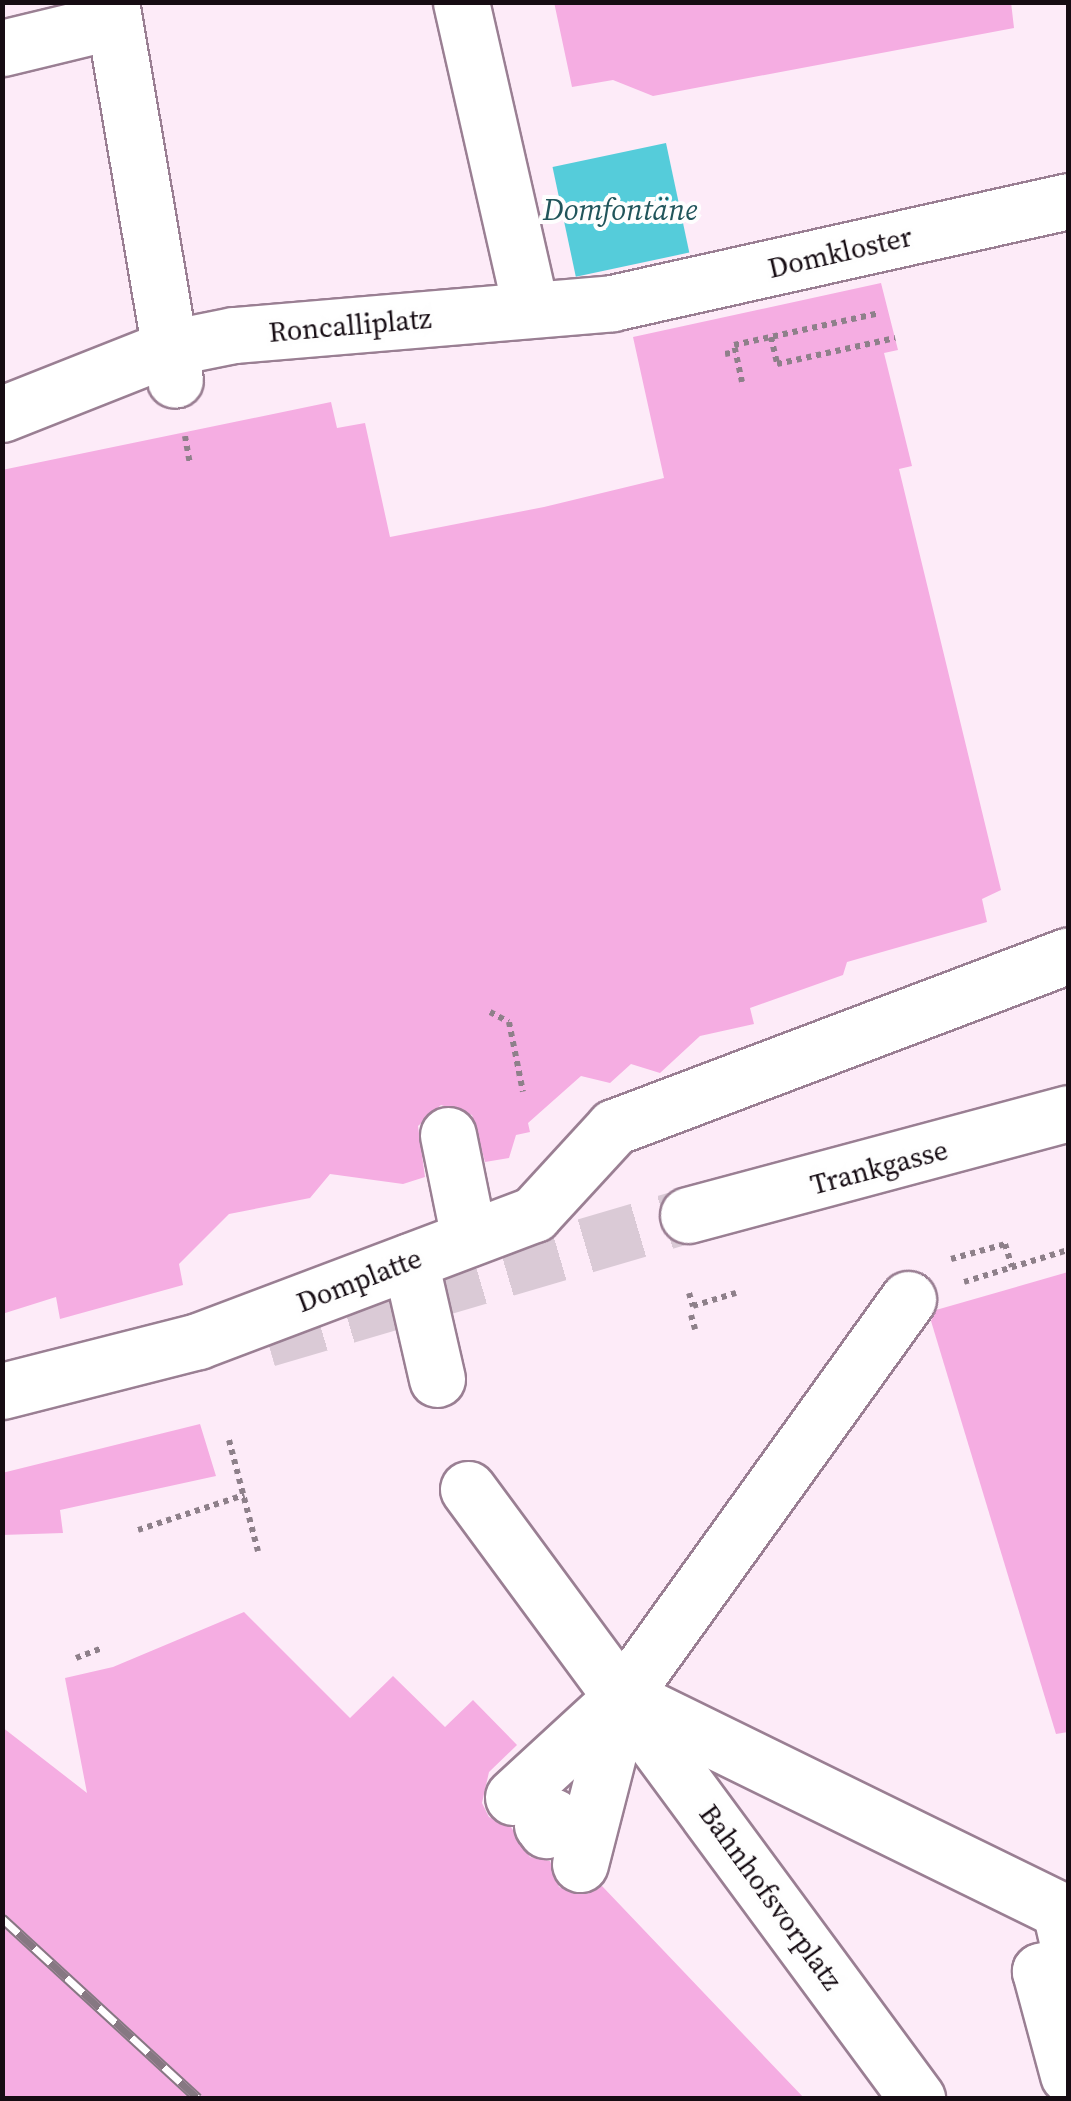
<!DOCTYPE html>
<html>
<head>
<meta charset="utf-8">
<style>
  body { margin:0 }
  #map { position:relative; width:1071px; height:2101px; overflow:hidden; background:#fdebf8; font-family:"Source Serif 4",serif }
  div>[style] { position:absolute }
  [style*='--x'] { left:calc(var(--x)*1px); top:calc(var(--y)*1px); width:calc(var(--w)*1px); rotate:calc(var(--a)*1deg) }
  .water>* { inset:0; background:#55ccda; transform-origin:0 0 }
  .building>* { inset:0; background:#f5ade2 }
  .minor-tunnel>* { height:55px; margin-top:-27.5px; transform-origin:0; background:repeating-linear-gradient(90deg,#dacad6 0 55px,transparent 0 83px) }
  .path>* { height:6px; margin-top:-3px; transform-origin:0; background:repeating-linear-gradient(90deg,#8e808a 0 5px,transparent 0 10px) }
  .roads { filter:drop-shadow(2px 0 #9a7f93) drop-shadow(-2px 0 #9a7f93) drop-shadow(0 2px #9a7f93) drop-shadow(0 -2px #9a7f93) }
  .minor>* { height:55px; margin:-27.5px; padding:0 27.5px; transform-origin:27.5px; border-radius:27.5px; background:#fff }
  .rail>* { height:11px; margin-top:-5.5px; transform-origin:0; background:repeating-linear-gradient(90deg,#fefefe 0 22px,#867882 0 44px); box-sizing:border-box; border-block:2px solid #867882 }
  span { translate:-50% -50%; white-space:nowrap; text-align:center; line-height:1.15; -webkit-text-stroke:8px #fefefe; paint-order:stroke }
  .street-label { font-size:28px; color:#160c13 }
  .water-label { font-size:30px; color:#21555b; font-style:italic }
  .frame { position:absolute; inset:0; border:5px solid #160c13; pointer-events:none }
</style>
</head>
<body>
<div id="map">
  <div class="water">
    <i style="left:666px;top:143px;width:112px;height:116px;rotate:78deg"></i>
  </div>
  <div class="building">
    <i style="clip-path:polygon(554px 2px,1011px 2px,1014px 28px,653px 96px,613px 80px,572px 87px)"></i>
    <i style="clip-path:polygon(881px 283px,898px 350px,884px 353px,912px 466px,899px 469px,1001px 890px,982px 899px,987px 922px,847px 962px,843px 975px,750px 1008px,754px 1024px,700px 1036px,660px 1073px,631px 1064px,610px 1083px,581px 1076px,528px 1123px,530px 1132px,516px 1135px,509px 1158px,485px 1162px,472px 1115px,441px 1105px,418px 1126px,425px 1177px,403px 1184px,330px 1174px,310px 1198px,229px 1214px,179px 1264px,183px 1285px,60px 1319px,56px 1297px,2px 1314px,2px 470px,331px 402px,337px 428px,365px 423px,390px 537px,544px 507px,664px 478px,633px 337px)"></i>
    <i style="clip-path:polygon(1068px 1272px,1068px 1732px,1056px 1734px,931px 1321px,936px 1310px)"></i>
    <i style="clip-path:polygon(200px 1424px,216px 1476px,60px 1510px,63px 1533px,2px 1535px,2px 1473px)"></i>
    <i style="clip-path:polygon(244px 1612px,350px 1718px,393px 1676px,445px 1727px,473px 1700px,517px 1745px,489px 1772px,482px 1803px,489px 1817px,511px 1827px,530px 1857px,550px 1861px,559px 1887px,587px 1894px,602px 1886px,804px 2098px,2px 2098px,2px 1727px,87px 1793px,65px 1678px,113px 1667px)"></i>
  </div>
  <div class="minor-tunnel">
    <i style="--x:267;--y:1339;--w:439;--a:-16.4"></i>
  </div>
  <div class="path">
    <i style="--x:771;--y:337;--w:28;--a:77"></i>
    <i style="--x:777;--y:364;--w:121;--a:-12.4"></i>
    <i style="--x:725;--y:354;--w:10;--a:-11"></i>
    <i style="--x:742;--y:382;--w:38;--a:-102"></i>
    <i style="--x:734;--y:345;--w:148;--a:-12.4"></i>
    <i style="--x:185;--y:436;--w:28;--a:80"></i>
    <i style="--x:490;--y:1012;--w:21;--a:28"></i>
    <i style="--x:509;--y:1022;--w:71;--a:78.7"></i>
    <i style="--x:951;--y:1259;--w:56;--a:-15.5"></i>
    <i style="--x:1005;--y:1244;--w:24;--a:73"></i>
    <i style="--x:964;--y:1282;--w:109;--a:-17.1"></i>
    <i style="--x:689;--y:1293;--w:14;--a:73"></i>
    <i style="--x:693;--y:1306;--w:45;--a:-16.8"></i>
    <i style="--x:691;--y:1315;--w:15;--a:74"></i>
    <i style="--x:229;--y:1440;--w:115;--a:75.4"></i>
    <i style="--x:138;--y:1530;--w:112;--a:-18.3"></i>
    <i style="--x:76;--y:1658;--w:28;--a:-21"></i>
  </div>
  <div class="roads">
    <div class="minor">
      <i style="--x:111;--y:2;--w:383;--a:80.4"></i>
      <i style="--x:461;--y:2;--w:315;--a:77.2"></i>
      <i style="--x:2;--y:48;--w:115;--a:-13.6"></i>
      <i style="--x:2;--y:414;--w:180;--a:-21.6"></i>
      <i style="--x:169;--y:348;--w:66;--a:-11.3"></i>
      <i style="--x:234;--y:335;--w:379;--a:-4.8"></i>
      <i style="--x:612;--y:303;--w:467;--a:-12.6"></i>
      <i style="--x:448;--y:1135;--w:105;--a:78.5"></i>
      <i style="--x:688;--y:1215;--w:393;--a:-15"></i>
      <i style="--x:410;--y:1261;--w:121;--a:77.1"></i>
      <i style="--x:908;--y:1299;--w:489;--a:125.7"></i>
      <i style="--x:623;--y:1696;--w:487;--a:26.1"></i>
      <i style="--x:1060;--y:1910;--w:35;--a:77"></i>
      <i style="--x:2;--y:1391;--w:202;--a:-14.3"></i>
      <i style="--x:198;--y:1341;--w:359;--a:-20.7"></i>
      <i style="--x:534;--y:1214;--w:118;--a:-47.4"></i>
      <i style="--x:614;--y:1127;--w:485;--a:-20.7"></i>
      <i style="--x:468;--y:1489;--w:757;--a:53.6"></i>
      <i style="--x:513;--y:1797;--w:149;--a:-42.6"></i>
      <i style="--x:542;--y:1825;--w:14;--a:-36"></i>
      <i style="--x:553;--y:1817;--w:15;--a:118"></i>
      <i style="--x:580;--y:1864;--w:173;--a:-75.6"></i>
      <i style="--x:1068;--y:1964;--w:29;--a:166"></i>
      <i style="--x:1040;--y:1971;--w:108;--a:74.9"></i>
    </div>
  </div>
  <div class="rail">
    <i style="--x:2;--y:1918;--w:266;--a:42.6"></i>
  </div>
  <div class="street-label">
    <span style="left:840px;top:252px;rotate:-13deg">Domkloster</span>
    <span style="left:350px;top:325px;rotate:-5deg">Roncalliplatz</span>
    <span style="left:879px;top:1167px;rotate:-15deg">Trankgasse</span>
    <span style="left:359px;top:1280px;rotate:-21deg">Domplatte</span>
    <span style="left:771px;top:1897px;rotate:54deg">Bahnhofsvorplatz</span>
  </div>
  <div class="water-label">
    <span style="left:620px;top:210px">Domfontäne</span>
  </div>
  <div class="frame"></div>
</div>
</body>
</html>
